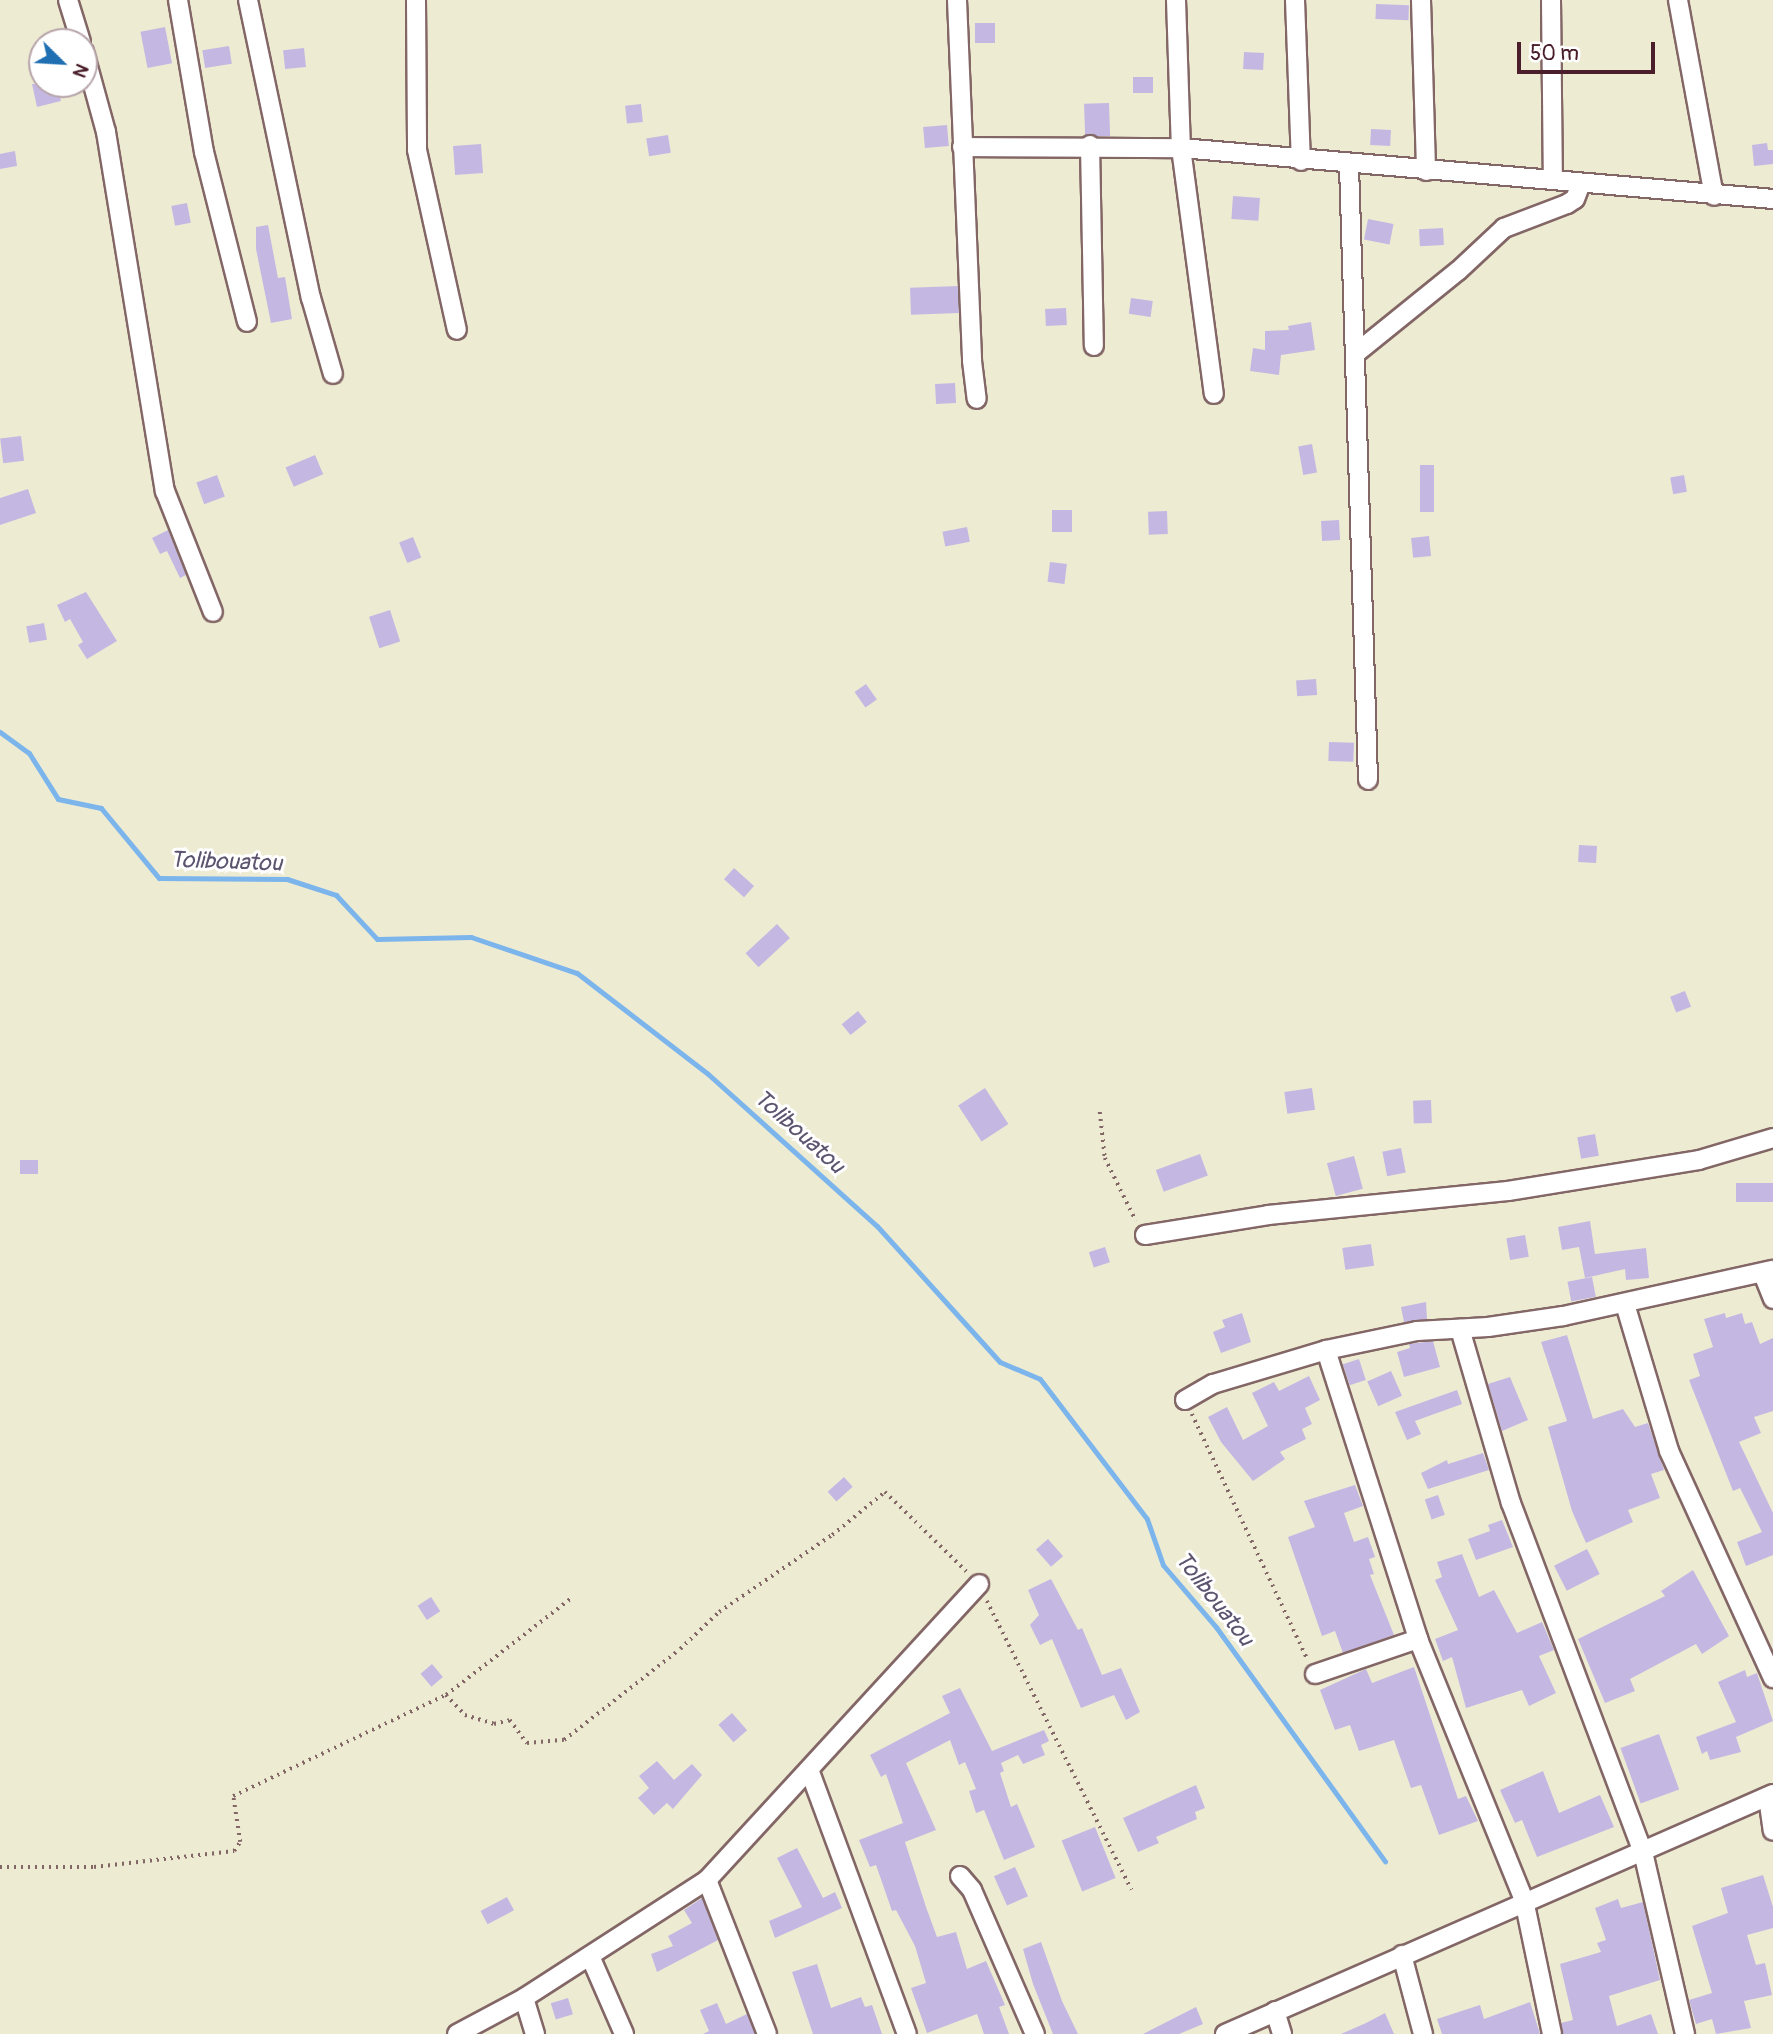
<!DOCTYPE html>
<html>
<head>
<meta charset="utf-8">
<style>
  body { margin:0 }
  #map { position:relative; width:1773px; height:2034px; overflow:hidden; background:#eeebd3; font-family:Pangolin,sans-serif }
  div>[style] { position:absolute }
  [style*='--x'] { left:calc(var(--x)*1px); top:calc(var(--y)*1px); width:calc(var(--w)*1px); rotate:calc(var(--a)*1deg) }
  .stream>* { height:5px; margin:-2.5px; padding:0 2.5px; transform-origin:2.5px; border-radius:2.5px; background:#7cb5ec }
  .building>* { inset:0; background:#c4b8e3; transform-origin:0 0 }
  .path>* { height:3.5px; margin-top:-1.75px; transform-origin:0; background:repeating-linear-gradient(90deg,#836666 0 2px,transparent 0 7px) }
  .roads { filter:drop-shadow(2px 0 #836666) drop-shadow(-2px 0 #836666) drop-shadow(0 2px #836666) drop-shadow(0 -2px #836666) }
  .minor>* { height:18px; margin:-9px; padding:0 9px; transform-origin:9px; border-radius:9px; background:#fff }
  span { translate:-50% -50%; white-space:nowrap; text-align:center; line-height:1.15; -webkit-text-stroke:6px #fff; paint-order:stroke }
  .water-label { font-size:23px; color:#5c546f; font-style:italic }
  .north { position:absolute; left:28px; top:28px; width:70px; height:70px; box-sizing:border-box; background:#fff; border:2px solid #b7a5aa; border-radius:50%; rotate:114deg; font-size:19px; font-weight:700; line-height:28px; text-align:center; color:#4a1f2b }
  .north::after { content:''; display:block; margin:auto; width:24px; height:32px; background:#1f6fb2; clip-path:polygon(50% 0,100% 100%,50% 72%,0 100%) }
  .scale { position:absolute; left:1517px; top:42px; width:138px; height:32px; box-sizing:border-box; border:4px solid #4a1f2b; border-top:0; padding-left:9px; font-size:21px; line-height:24px; white-space:nowrap; color:#4a1f2b; -webkit-text-stroke:5px #fff; paint-order:stroke }
</style>
</head>
<body>
<div id="map">
  <div class="stream">
    <i style="--x:0;--y:732;--w:36;--a:36"></i>
    <i style="--x:29;--y:753;--w:54;--a:57.8"></i>
    <i style="--x:58;--y:799;--w:44;--a:11.8"></i>
    <i style="--x:101;--y:808;--w:91;--a:50.4"></i>
    <i style="--x:159;--y:878;--w:128;--a:0.4"></i>
    <i style="--x:287;--y:879;--w:52;--a:18.1"></i>
    <i style="--x:336;--y:895;--w:60;--a:47"></i>
    <i style="--x:377;--y:939;--w:94;--a:-1.2"></i>
    <i style="--x:471;--y:937;--w:112;--a:18.8"></i>
    <i style="--x:577;--y:973;--w:165;--a:37.6"></i>
    <i style="--x:708;--y:1074;--w:227;--a:42"></i>
    <i style="--x:877;--y:1226;--w:183;--a:47.9"></i>
    <i style="--x:1000;--y:1362;--w:43;--a:23"></i>
    <i style="--x:1040;--y:1379;--w:176;--a:52.6"></i>
    <i style="--x:1147;--y:1519;--w:49;--a:70.8"></i>
    <i style="--x:1163;--y:1565;--w:82;--a:49.5"></i>
    <i style="--x:1216;--y:1627;--w:289;--a:54.2"></i>
  </div>
  <div class="building">
    <i style="left:1376px;top:4px;width:33px;height:15px;rotate:2deg"></i>
    <i style="left:975px;top:23px;width:20px;height:20px"></i>
    <i style="left:165px;top:27px;width:37px;height:25px;rotate:79deg"></i>
    <i style="left:229px;top:46px;width:18px;height:27px;rotate:81deg"></i>
    <i style="left:304px;top:48px;width:19px;height:21px;rotate:84deg"></i>
    <i style="left:1244px;top:52px;width:20px;height:17px;rotate:3deg"></i>
    <i style="left:1133px;top:77px;width:20px;height:16px"></i>
    <i style="clip-path:polygon(32px 84px,57px 84px,61px 101px,37px 107px)"></i>
    <i style="left:1109px;top:103px;width:33px;height:25px;rotate:88deg"></i>
    <i style="left:641px;top:104px;width:18px;height:16px;rotate:84deg"></i>
    <i style="left:947px;top:125px;width:21px;height:24px;rotate:85deg"></i>
    <i style="left:1371px;top:129px;width:20px;height:16px;rotate:3deg"></i>
    <i style="left:668px;top:135px;width:18px;height:22px;rotate:81deg"></i>
    <i style="clip-path:polygon(1767px 143px,1768px 150px,1773px 150px,1773px 164px,1754px 166px,1752px 145px)"></i>
    <i style="left:481px;top:144px;width:29px;height:28px;rotate:86deg"></i>
    <i style="clip-path:polygon(15px 151px,17px 166px,0 169px,0 154px)"></i>
    <i style="left:1233px;top:196px;width:27px;height:23px;rotate:4deg"></i>
    <i style="left:187px;top:203px;width:20px;height:16px;rotate:79deg"></i>
    <i style="left:1368px;top:219px;width:26px;height:21px;rotate:11deg"></i>
    <i style="clip-path:polygon(268px 225px,278px 278px,285px 277px,292px 319px,271px 323px,256px 249px,256px 227px)"></i>
    <i style="left:1443px;top:228px;width:17px;height:24px;rotate:87deg"></i>
    <i style="left:958px;top:286px;width:27px;height:48px;rotate:88deg"></i>
    <i style="left:1131px;top:298px;width:22px;height:16px;rotate:8deg"></i>
    <i style="left:1066px;top:308px;width:17px;height:21px;rotate:87deg"></i>
    <i style="clip-path:polygon(1311px 322px,1315px 350px,1281px 355px,1279px 375px,1250px 371px,1253px 348px,1265px 350px,1265px 331px,1289px 330px,1288px 326px)"></i>
    <i style="left:955px;top:383px;width:20px;height:20px;rotate:87deg"></i>
    <i style="left:21px;top:436px;width:25px;height:21px;rotate:83deg"></i>
    <i style="left:1312px;top:444px;width:29px;height:14px;rotate:80deg"></i>
    <i style="left:315px;top:455px;width:21px;height:32px;rotate:67deg"></i>
    <i style="left:1420px;top:465px;width:14px;height:47px"></i>
    <i style="left:217px;top:475px;width:23px;height:22px;rotate:70deg"></i>
    <i style="left:1684px;top:475px;width:17px;height:14px;rotate:80deg"></i>
    <i style="clip-path:polygon(28px 489px,36px 513px,0 525px,0 498px)"></i>
    <i style="left:1052px;top:510px;width:20px;height:22px"></i>
    <i style="left:1167px;top:511px;width:23px;height:19px;rotate:88deg"></i>
    <i style="left:1339px;top:520px;width:20px;height:18px;rotate:87deg"></i>
    <i style="left:967px;top:527px;width:15px;height:25px;rotate:79deg"></i>
    <i style="clip-path:polygon(168px 530px,186px 575px,180px 578px,167px 551px,160px 554px,152px 538px)"></i>
    <i style="left:1429px;top:536px;width:20px;height:18px;rotate:84deg"></i>
    <i style="left:413px;top:537px;width:22px;height:15px;rotate:68deg"></i>
    <i style="left:1050px;top:562px;width:17px;height:20px;rotate:7deg"></i>
    <i style="clip-path:polygon(86px 592px,117px 641px,87px 659px,78px 645px,83px 642px,70px 619px,65px 622px,57px 605px)"></i>
    <i style="left:390px;top:610px;width:33px;height:22px;rotate:72deg"></i>
    <i style="left:44px;top:623px;width:17px;height:18px;rotate:80deg"></i>
    <i style="left:1316px;top:679px;width:16px;height:20px;rotate:86deg"></i>
    <i style="left:866px;top:684px;width:19px;height:14px;rotate:55deg"></i>
    <i style="left:1329px;top:742px;width:25px;height:19px;rotate:2deg"></i>
    <i style="left:1579px;top:845px;width:18px;height:17px;rotate:3deg"></i>
    <i style="left:734px;top:868px;width:27px;height:15px;rotate:42deg"></i>
    <i style="left:777px;top:924px;width:19px;height:43px;rotate:47deg"></i>
    <i style="left:1685px;top:991px;width:17px;height:16px;rotate:69deg"></i>
    <i style="left:858px;top:1011px;width:14px;height:21px;rotate:51deg"></i>
    <i style="left:985px;top:1088px;width:43px;height:32px;rotate:57deg"></i>
    <i style="left:1312px;top:1088px;width:22px;height:28px;rotate:82deg"></i>
    <i style="left:1431px;top:1100px;width:23px;height:18px;rotate:88deg"></i>
    <i style="left:1595px;top:1134px;width:22px;height:18px;rotate:80deg"></i>
    <i style="left:1401px;top:1148px;width:25px;height:19px;rotate:79deg"></i>
    <i style="left:1200px;top:1154px;width:23px;height:47px;rotate:70deg"></i>
    <i style="left:1354px;top:1156px;width:34px;height:28px;rotate:75deg"></i>
    <i style="left:20px;top:1160px;width:18px;height:14px"></i>
    <i style="left:1773px;top:1183px;width:19px;height:37px;rotate:90deg"></i>
    <i style="clip-path:polygon(1590px 1221px,1595px 1254px,1646px 1248px,1649px 1278px,1626px 1280px,1625px 1269px,1585px 1278px,1579px 1247px,1562px 1250px,1558px 1227px)"></i>
    <i style="left:1525px;top:1235px;width:22px;height:19px;rotate:80deg"></i>
    <i style="left:1371px;top:1244px;width:22px;height:29px;rotate:82deg"></i>
    <i style="left:1105px;top:1247px;width:16px;height:17px;rotate:72deg"></i>
    <i style="left:1592px;top:1277px;width:20px;height:25px;rotate:79deg"></i>
    <i style="clip-path:polygon(1426px 1302px,1427px 1319px,1404px 1322px,1401px 1307px)"></i>
    <i style="clip-path:polygon(1242px 1313px,1251px 1342px,1221px 1353px,1213px 1332px,1225px 1327px,1222px 1320px)"></i>
    <i style="clip-path:polygon(1725px 1313px,1726px 1318px,1742px 1313px,1745px 1324px,1752px 1322px,1760px 1344px,1773px 1338px,1773px 1411px,1754px 1417px,1761px 1433px,1739px 1442px,1773px 1513px,1773px 1555px,1746px 1566px,1737px 1542px,1762px 1532px,1740px 1488px,1733px 1491px,1689px 1380px,1700px 1376px,1693px 1354px,1713px 1347px,1704px 1319px)"></i>
    <i style="clip-path:polygon(1567px 1335px,1593px 1419px,1623px 1409px,1635px 1427px,1648px 1423px,1664px 1470px,1651px 1474px,1660px 1498px,1628px 1510px,1633px 1522px,1586px 1543px,1572px 1511px,1548px 1427px,1567px 1421px,1541px 1342px)"></i>
    <i style="clip-path:polygon(1433px 1341px,1440px 1367px,1404px 1377px,1397px 1352px,1410px 1348px,1409px 1344px)"></i>
    <i style="left:1359px;top:1359px;width:22px;height:17px;rotate:72deg"></i>
    <i style="left:1391px;top:1371px;width:27px;height:26px;rotate:66deg"></i>
    <i style="clip-path:polygon(1309px 1376px,1320px 1400px,1305px 1408px,1312px 1424px,1302px 1429px,1306px 1439px,1280px 1452px,1285px 1459px,1253px 1481px,1221px 1442px,1208px 1417px,1227px 1407px,1243px 1440px,1268px 1426px,1252px 1393px,1274px 1382px,1279px 1391px)"></i>
    <i style="clip-path:polygon(1510px 1377px,1528px 1420px,1502px 1431px,1488px 1384px)"></i>
    <i style="clip-path:polygon(1457px 1390px,1462px 1404px,1415px 1421px,1421px 1434px,1407px 1440px,1395px 1412px)"></i>
    <i style="clip-path:polygon(1483px 1453px,1489px 1470px,1428px 1489px,1421px 1473px,1447px 1460px,1448px 1464px)"></i>
    <i style="left:844px;top:1477px;width:13px;height:22px;rotate:48deg"></i>
    <i style="clip-path:polygon(1355px 1485px,1363px 1506px,1344px 1513px,1354px 1542px,1368px 1537px,1375px 1557px,1369px 1559px,1374px 1574px,1370px 1575px,1394px 1635px,1343px 1653px,1335px 1631px,1322px 1636px,1288px 1537px,1315px 1527px,1304px 1501px)"></i>
    <i style="left:1438px;top:1495px;width:21px;height:14px;rotate:71deg"></i>
    <i style="clip-path:polygon(1502px 1520px,1513px 1547px,1476px 1560px,1468px 1539px,1490px 1531px,1488px 1525px)"></i>
    <i style="left:1048px;top:1539px;width:23px;height:16px;rotate:49deg"></i>
    <i style="left:1587px;top:1549px;width:28px;height:37px;rotate:63deg"></i>
    <i style="clip-path:polygon(1462px 1554px,1479px 1597px,1494px 1590px,1517px 1633px,1542px 1622px,1554px 1650px,1539px 1656px,1556px 1693px,1529px 1706px,1522px 1690px,1466px 1708px,1452px 1657px,1443px 1661px,1435px 1639px,1458px 1630px,1435px 1580px,1442px 1577px,1437px 1562px)"></i>
    <i style="clip-path:polygon(1693px 1570px,1729px 1636px,1702px 1654px,1696px 1644px,1630px 1679px,1635px 1691px,1605px 1703px,1578px 1639px,1665px 1596px,1661px 1591px)"></i>
    <i style="clip-path:polygon(1051px 1579px,1078px 1630px,1082px 1628px,1102px 1675px,1121px 1668px,1140px 1712px,1126px 1720px,1114px 1695px,1081px 1708px,1052px 1639px,1040px 1645px,1030px 1625px,1039px 1615px,1028px 1590px)"></i>
    <i style="left:431px;top:1597px;width:17px;height:16px;rotate:57deg"></i>
    <i style="left:432px;top:1664px;width:17px;height:15px;rotate:50deg"></i>
    <i style="clip-path:polygon(1414px 1667px,1458px 1799px,1466px 1796px,1478px 1821px,1439px 1835px,1421px 1785px,1411px 1788px,1394px 1740px,1359px 1751px,1350px 1725px,1335px 1730px,1320px 1690px,1366px 1669px,1372px 1683px)"></i>
    <i style="clip-path:polygon(1745px 1670px,1747px 1677px,1757px 1673px,1773px 1721px,1736px 1737px,1741px 1752px,1710px 1760px,1707px 1751px,1702px 1754px,1696px 1737px,1736px 1722px,1718px 1682px)"></i>
    <i style="clip-path:polygon(960px 1688px,992px 1751px,1044px 1730px,1049px 1741px,1041px 1745px,1045px 1755px,1023px 1764px,1018px 1755px,1001px 1763px,1004px 1771px,1000px 1773px,1011px 1807px,1017px 1804px,1035px 1847px,1004px 1860px,984px 1810px,976px 1813px,969px 1791px,976px 1789px,965px 1762px,959px 1765px,950px 1740px,906px 1763px,936px 1830px,905px 1842px,926px 1907px,937px 1937px,956px 1932px,967px 1969px,986px 1961px,1005px 2005px,999px 2007px,1009px 2034px,984px 2034px,977px 2014px,927px 2033px,911px 1988px,926px 1983px,915px 1946px,896px 1910px,892px 1911px,876px 1865px,870px 1867px,859px 1840px,903px 1823px,886px 1774px,881px 1777px,870px 1755px,950px 1713px,942px 1696px)"></i>
    <i style="left:732px;top:1713px;width:23px;height:18px;rotate:49deg"></i>
    <i style="left:1659px;top:1734px;width:59px;height:41px;rotate:70deg"></i>
    <i style="clip-path:polygon(657px 1761px,674px 1780px,692px 1764px,702px 1775px,673px 1809px,667px 1803px,654px 1815px,638px 1798px,649px 1788px,639px 1776px)"></i>
    <i style="clip-path:polygon(1543px 1771px,1559px 1813px,1600px 1795px,1614px 1827px,1537px 1857px,1522px 1820px,1515px 1823px,1500px 1790px)"></i>
    <i style="clip-path:polygon(1196px 1785px,1205px 1808px,1195px 1812px,1197px 1819px,1156px 1837px,1159px 1843px,1138px 1852px,1123px 1818px)"></i>
    <i style="left:1095px;top:1827px;width:55px;height:36px;rotate:68deg"></i>
    <i style="clip-path:polygon(797px 1848px,823px 1898px,835px 1892px,842px 1908px,775px 1938px,769px 1921px,802px 1907px,777px 1858px)"></i>
    <i style="left:1015px;top:1867px;width:32px;height:23px;rotate:66deg"></i>
    <i style="clip-path:polygon(1763px 1875px,1773px 1907px,1773px 1928px,1747px 1935px,1756px 1965px,1765px 1963px,1772px 1995px,1744px 2001px,1751px 2028px,1716px 2034px,1712px 2019px,1696px 2024px,1689px 2000px,1712px 1993px,1692px 1926px,1728px 1913px,1721px 1888px)"></i>
    <i style="left:507px;top:1897px;width:15px;height:30px;rotate:62deg"></i>
    <i style="clip-path:polygon(702px 1898px,718px 1940px,657px 1972px,651px 1954px,673px 1946px,668px 1936px,692px 1923px,684px 1910px)"></i>
    <i style="clip-path:polygon(1618px 1899px,1621px 1908px,1643px 1902px,1660px 1980px,1609px 1996px,1617px 2026px,1651px 2014px,1658px 2034px,1563px 2034px,1561px 2023px,1573px 2020px,1560px 1964px,1601px 1952px,1597px 1943px,1606px 1940px,1595px 1908px)"></i>
    <i style="clip-path:polygon(1041px 1942px,1062px 2001px,1078px 2034px,1053px 2034px,1033px 1984px,1023px 1949px)"></i>
    <i style="clip-path:polygon(817px 1964px,831px 2008px,861px 1997px,865px 2007px,872px 2005px,882px 2034px,813px 2034px,792px 1972px)"></i>
    <i style="left:568px;top:1998px;width:17px;height:18px;rotate:73deg"></i>
    <i style="clip-path:polygon(1530px 2002px,1540px 2034px,1442px 2034px,1437px 2019px,1480px 2005px,1484px 2019px)"></i>
    <i style="clip-path:polygon(717px 2003px,726px 2024px,747px 2014px,755px 2034px,703px 2034px,709px 2031px,700px 2010px)"></i>
    <i style="clip-path:polygon(1196px 2007px,1203px 2024px,1179px 2034px,1143px 2034px)"></i>
    <i style="clip-path:polygon(1385px 2013px,1394px 2034px,1341px 2034px,1366px 2023px)"></i>
  </div>
  <div class="path">
    <i style="--x:1100;--y:1112;--w:46;--a:83.8"></i>
    <i style="--x:1105;--y:1158;--w:70;--a:63.8"></i>
    <i style="--x:1192;--y:1414;--w:272;--a:64.8"></i>
    <i style="--x:987;--y:1601;--w:323;--a:63.4"></i>
    <i style="--x:446;--y:1695;--w:28;--a:46"></i>
    <i style="--x:465;--y:1715;--w:30;--a:17"></i>
    <i style="--x:494;--y:1724;--w:16;--a:-14"></i>
    <i style="--x:510;--y:1720;--w:29;--a:54"></i>
    <i style="--x:527;--y:1743;--w:37;--a:-5"></i>
    <i style="--x:564;--y:1740;--w:147;--a:-38.1"></i>
    <i style="--x:680;--y:1649;--w:54;--a:-43.5"></i>
    <i style="--x:719;--y:1612;--w:137;--a:-34.3"></i>
    <i style="--x:832;--y:1535;--w:68;--a:-39.1"></i>
    <i style="--x:885;--y:1492;--w:115;--a:44.3"></i>
    <i style="--x:0;--y:1867;--w:94;--a:0"></i>
    <i style="--x:94;--y:1867;--w:141;--a:-6.5"></i>
    <i style="--x:234;--y:1851;--w:11;--a:-56"></i>
    <i style="--x:240;--y:1842;--w:47;--a:-98.7"></i>
    <i style="--x:233;--y:1796;--w:236;--a:-25.4"></i>
    <i style="--x:446;--y:1695;--w:157;--a:-37.7"></i>
  </div>
  <div class="roads">
    <div class="minor">
      <i style="--x:68;--y:0;--w:44;--a:72.8"></i>
      <i style="--x:178;--y:0;--w:154;--a:80.3"></i>
      <i style="--x:204;--y:152;--w:175;--a:75.8"></i>
      <i style="--x:248;--y:0;--w:305;--a:78.1"></i>
      <i style="--x:311;--y:298;--w:79;--a:73.9"></i>
      <i style="--x:416;--y:0;--w:150;--a:89.6"></i>
      <i style="--x:417;--y:150;--w:184;--a:77.5"></i>
      <i style="--x:957;--y:0;--w:361;--a:87.6"></i>
      <i style="--x:972;--y:361;--w:38;--a:83"></i>
      <i style="--x:1176;--y:0;--w:148;--a:88.1"></i>
      <i style="--x:1181;--y:148;--w:248;--a:82.4"></i>
      <i style="--x:1295;--y:0;--w:161;--a:87.9"></i>
      <i style="--x:1421;--y:0;--w:171;--a:88.3"></i>
      <i style="--x:1551;--y:0;--w:180;--a:89.4"></i>
      <i style="--x:1678;--y:0;--w:199;--a:79.6"></i>
      <i style="--x:84;--y:52;--w:83;--a:74.6"></i>
      <i style="--x:106;--y:132;--w:364;--a:80.7"></i>
      <i style="--x:165;--y:491;--w:130;--a:68.4"></i>
      <i style="--x:1090;--y:145;--w:201;--a:88.9"></i>
      <i style="--x:962;--y:147;--w:219;--a:0.3"></i>
      <i style="--x:1181;--y:148;--w:594;--a:4.92"></i>
      <i style="--x:1349;--y:165;--w:615;--a:88.23"></i>
      <i style="--x:1355;--y:354;--w:132;--a:-38.9"></i>
      <i style="--x:1458;--y:271;--w:63;--a:-43.1"></i>
      <i style="--x:1504;--y:228;--w:67;--a:-20.9"></i>
      <i style="--x:1567;--y:204;--w:9;--a:-32"></i>
      <i style="--x:1575;--y:199;--w:17;--a:-69"></i>
      <i style="--x:1145;--y:1235;--w:125;--a:-9.2"></i>
      <i style="--x:1268;--y:1215;--w:241;--a:-5.7"></i>
      <i style="--x:1508;--y:1191;--w:193;--a:-9.2"></i>
      <i style="--x:1699;--y:1160;--w:77;--a:-16.6"></i>
      <i style="--x:1763;--y:1274;--w:27;--a:68"></i>
      <i style="--x:1625;--y:1304;--w:153;--a:73.3"></i>
      <i style="--x:1669;--y:1451;--w:250;--a:65.4"></i>
      <i style="--x:1460;--y:1329;--w:181;--a:73.7"></i>
      <i style="--x:1511;--y:1503;--w:373;--a:69.3"></i>
      <i style="--x:1643;--y:1852;--w:187;--a:77"></i>
      <i style="--x:1326;--y:1350;--w:303;--a:72.3"></i>
      <i style="--x:1418;--y:1639;--w:282;--a:67.9"></i>
      <i style="--x:1524;--y:1900;--w:137;--a:78.2"></i>
      <i style="--x:1185;--y:1400;--w:32;--a:-30"></i>
      <i style="--x:1213;--y:1384;--w:118;--a:-16.7"></i>
      <i style="--x:1326;--y:1350;--w:93;--a:-11.8"></i>
      <i style="--x:1417;--y:1331;--w:71;--a:-3.2"></i>
      <i style="--x:1488;--y:1327;--w:76;--a:-8.3"></i>
      <i style="--x:1563;--y:1316;--w:215;--a:-12.4"></i>
      <i style="--x:1315;--y:1674;--w:109;--a:-18.8"></i>
      <i style="--x:810;--y:1772;--w:279;--a:69.7"></i>
      <i style="--x:1768;--y:1797;--w:34;--a:82"></i>
      <i style="--x:960;--y:1876;--w:18;--a:49"></i>
      <i style="--x:972;--y:1890;--w:157;--a:66.4"></i>
      <i style="--x:707;--y:1880;--w:165;--a:68.7"></i>
      <i style="--x:1402;--y:1955;--w:82;--a:75.1"></i>
      <i style="--x:590;--y:1956;--w:85;--a:66.4"></i>
      <i style="--x:524;--y:1998;--w:38;--a:73"></i>
      <i style="--x:1275;--y:2011;--w:24;--a:73"></i>
      <i style="--x:457;--y:2034;--w:76;--a:-28.2"></i>
      <i style="--x:524;--y:1998;--w:218;--a:-32.8"></i>
      <i style="--x:707;--y:1880;--w:402;--a:-47.4"></i>
      <i style="--x:1225;--y:2034;--w:598;--a:-23.65"></i>
    </div>
  </div>
  <div class="water-label">
    <span style="left:226px;top:862px;rotate:2deg">Tolibouatou</span>
    <span style="left:799px;top:1132px;rotate:42deg">Tolibouatou</span>
    <span style="left:1214px;top:1599px;rotate:52deg">Tolibouatou</span>
  </div>
  <div class="north">N</div>
  <div class="scale">50 m</div>
</div>
</body>
</html>
